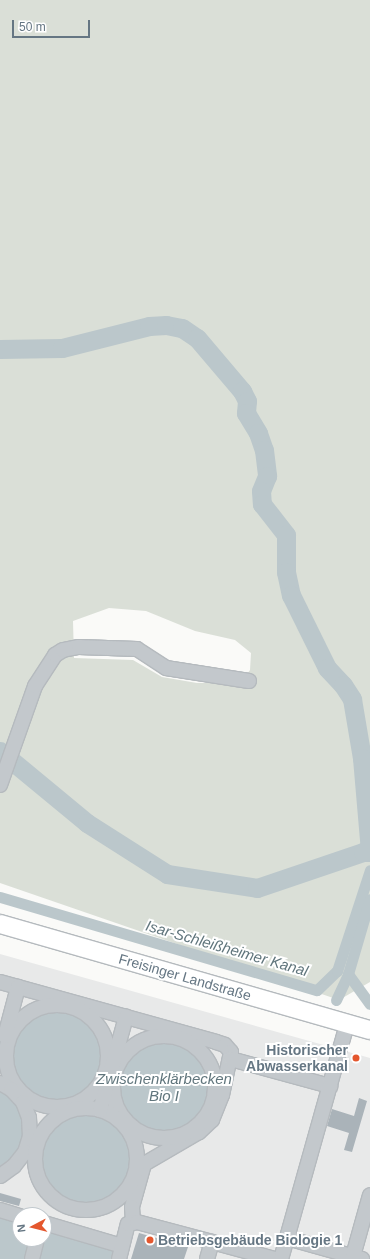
<!DOCTYPE html>
<html>
<head>
<meta charset="utf-8">
<style>
  body { margin:0 }
  #map { position:relative; width:370px; height:1259px; overflow:hidden; background:#fafaf8; font-family:Arial,sans-serif }
  div>[style] { position:absolute }
  [style*='--x'] { left:calc(var(--x)*1px); top:calc(var(--y)*1px); width:calc(var(--w)*1px); rotate:calc(var(--a)*1deg) }
  .built>* { inset:0; background:#e8e9e9 }
  .green>* { inset:0; background:#dadfd7 }
  .water>* { inset:0; background:#bbc7cb }
  .round { border-radius:50% }
  .canal>* { height:11px; margin:-5.5px; padding:0 5.5px; transform-origin:5.5px; border-radius:5.5px; background:#bbc7cb }
  .river>* { height:19px; margin:-9.5px; padding:0 9.5px; transform-origin:9.5px; border-radius:9.5px; background:#bbc7cb }
  .building>* { inset:0; background:#aab3b9 }
  .roads { filter:drop-shadow(1px 0 #b5babe) drop-shadow(-1px 0 #b5babe) drop-shadow(0 1px #b5babe) drop-shadow(0 -1px #b5babe) }
  .minor>* { height:14px; margin:-7px; padding:0 7px; transform-origin:7px; border-radius:7px; background:#c3c8cc }
  .minor>.ring { margin:-7px; padding:0; box-sizing:content-box; background:none; border:14px solid #c3c8cc; border-radius:50% }
  .major>* { height:18px; margin:-9px; padding:0 9px; transform-origin:9px; border-radius:9px; background:#fff }
  .dots>* { width:11px; height:11px; translate:-50% -50%; box-sizing:border-box; border:2px solid #fff; border-radius:50% }
  span { translate:-50% -50%; white-space:nowrap; text-align:center; line-height:1.15; -webkit-text-stroke:4px #fff; paint-order:stroke }
  .street-label { font-size:14px; color:#657683 }
  .poi-label { font-size:14px; color:#657683; font-weight:700 }
  .right { translate:-100% -50%; text-align:right }
  .left { translate:0 -50%; text-align:left }
  .water-label { font-size:15px; color:#60757c; font-style:italic }
  .north { position:absolute; left:12px; top:1207px; width:40px; height:40px; box-sizing:border-box; background:#fff; border:1px solid #c1c8cd; border-radius:50%; rotate:263deg; font-size:11px; font-weight:700; line-height:16px; text-align:center; color:#657683 }
  .north::after { content:''; display:block; margin:auto; width:14px; height:18px; background:#e4572e; clip-path:polygon(50% 0,100% 100%,50% 72%,0 100%) }
  .scale { position:absolute; left:12px; top:20px; width:78px; height:18px; box-sizing:border-box; border:2px solid #657683; border-top:0; padding-left:5px; font-size:12px; line-height:14px; white-space:nowrap; color:#657683; -webkit-text-stroke:3px #fff; paint-order:stroke }
</style>
</head>
<body>
<div id="map">
  <div class="built">
    <i style="clip-path:polygon(evenodd,0 954px,370px 1058px,370px 1259px,0 1259px,0 954px,20px 1215px,44px 1215px,44px 1239px,20px 1239px,20px 1215px)"></i>
  </div>
  <div class="green">
    <i style="clip-path:polygon(evenodd,0 0,370px 0,370px 982px,339px 1000px,0 883px,0 0,109px 608px,146px 611px,195px 631px,235px 640px,251px 653px,250px 670px,241px 683px,197px 683px,162px 677px,133px 660px,74px 658px,73px 621px,109px 608px)"></i>
  </div>
  <div class="water">
    <i class="round" style="left:8px;top:1008px;width:98px;height:98px"></i>
    <i class="round" style="left:115px;top:1038px;width:98px;height:98px"></i>
    <i style="clip-path:polygon(0 1086px,8px 1091px,25px 1116px,24px 1147px,0 1173px)"></i>
    <i class="round" style="left:38px;top:1111px;width:98px;height:98px"></i>
    <i style="clip-path:polygon(0 1218px,20px 1224px,20px 1239px,31px 1239px,26px 1259px,0 1259px)"></i>
    <i style="clip-path:polygon(47px 1231px,113px 1249px,111px 1259px,40px 1259px)"></i>
  </div>
  <div class="canal">
    <i style="--x:0;--y:897;--w:330;--a:16.4"></i>
    <i style="--x:317;--y:990;--w:28;--a:-44"></i>
    <i style="--x:337;--y:971;--w:106;--a:-71.9"></i>
    <i style="--x:348;--y:974;--w:37;--a:54"></i>
    <i style="--x:336;--y:1000;--w:29;--a:-65"></i>
    <i style="--x:348;--y:974;--w:78;--a:-73.7"></i>
  </div>
  <div class="river">
    <i style="--x:0;--y:349;--w:62;--a:-0.9"></i>
    <i style="--x:62;--y:348;--w:90;--a:-14.2"></i>
    <i style="--x:149;--y:326;--w:17;--a:-3"></i>
    <i style="--x:166;--y:325;--w:16;--a:11"></i>
    <i style="--x:182;--y:328;--w:18;--a:34"></i>
    <i style="--x:197;--y:338;--w:70;--a:49.7"></i>
    <i style="--x:242;--y:391;--w:11;--a:63"></i>
    <i style="--x:247;--y:401;--w:12;--a:95"></i>
    <i style="--x:246;--y:413;--w:23;--a:59"></i>
    <i style="--x:258;--y:433;--w:18;--a:71"></i>
    <i style="--x:264;--y:450;--w:26;--a:83"></i>
    <i style="--x:267;--y:476;--w:16;--a:112"></i>
    <i style="--x:261;--y:491;--w:13;--a:86"></i>
    <i style="--x:262;--y:504;--w:39;--a:52"></i>
    <i style="--x:286;--y:535;--w:37;--a:90"></i>
    <i style="--x:286;--y:572;--w:24;--a:78"></i>
    <i style="--x:291;--y:595;--w:81;--a:63.7"></i>
    <i style="--x:327;--y:668;--w:23;--a:47"></i>
    <i style="--x:343;--y:685;--w:17;--a:57"></i>
    <i style="--x:352;--y:699;--w:60;--a:80.4"></i>
    <i style="--x:362;--y:758;--w:94;--a:85.1"></i>
    <i style="--x:0;--y:751;--w:113;--a:39.6"></i>
    <i style="--x:87;--y:823;--w:95;--a:32.5"></i>
    <i style="--x:167;--y:874;--w:91;--a:8.8"></i>
    <i style="--x:257;--y:888;--w:112;--a:-18.8"></i>
    <i style="--x:363;--y:852;--w:7;--a:0"></i>
  </div>
  <div class="building">
    <i style="clip-path:polygon(359px 1098px,367px 1101px,352px 1152px,344px 1150px,349px 1133px,327px 1126px,332px 1109px,354px 1116px)"></i>
    <i style="clip-path:polygon(0 1193px,21px 1199px,19px 1206px,0 1201px)"></i>
    <i style="clip-path:polygon(139px 1233px,188px 1247px,184px 1259px,131px 1259px)"></i>
  </div>
  <div class="roads">
    <div class="minor">
      <i style="--x:0;--y:785;--w:105;--a:-70.5"></i>
      <i style="--x:35;--y:686;--w:37;--a:-57"></i>
      <i style="--x:55;--y:655;--w:9;--a:-32"></i>
      <i style="--x:63;--y:650;--w:16;--a:-11"></i>
      <i style="--x:79;--y:647;--w:58;--a:2"></i>
      <i style="--x:137;--y:649;--w:35;--a:33"></i>
      <i style="--x:166;--y:668;--w:84;--a:8.9"></i>
      <i style="--x:0;--y:982;--w:224;--a:15.5"></i>
      <i style="--x:216;--y:1042;--w:9;--a:18"></i>
      <i style="--x:225;--y:1045;--w:9;--a:49"></i>
      <i style="--x:231;--y:1052;--w:44;--a:101.8"></i>
      <i style="--x:222;--y:1095;--w:27;--a:112"></i>
      <i style="--x:212;--y:1120;--w:18;--a:137"></i>
      <i style="--x:199;--y:1132;--w:64;--a:149.8"></i>
      <i style="--x:144;--y:1164;--w:45;--a:105.6"></i>
      <i style="--x:132;--y:1207;--w:16;--a:86"></i>
      <i class="ring" style="left:6px;top:1005px;width:88px;height:88px"></i>
      <i style="--x:5;--y:1036;--w:51;--a:-75.1"></i>
      <i class="ring" style="left:113px;top:1036px;width:88px;height:88px"></i>
      <i style="--x:231;--y:1059;--w:103;--a:15.3"></i>
      <i style="--x:0;--y:1083;--w:13;--a:29"></i>
      <i style="--x:11;--y:1089;--w:18;--a:47"></i>
      <i style="--x:23;--y:1102;--w:17;--a:69"></i>
      <i style="--x:29;--y:1118;--w:18;--a:87"></i>
      <i style="--x:30;--y:1136;--w:17;--a:107"></i>
      <i style="--x:25;--y:1152;--w:18;--a:128"></i>
      <i style="--x:14;--y:1166;--w:17;--a:144"></i>
      <i class="ring" style="left:35px;top:1108px;width:88px;height:88px"></i>
      <i style="--x:100;--y:1110;--w:97;--a:-74.4"></i>
      <i style="--x:0;--y:1210;--w:21;--a:17"></i>
      <i style="--x:44;--y:1223;--w:81;--a:16.4"></i>
      <i style="--x:287;--y:1238;--w:78;--a:15.6"></i>
      <i style="--x:353;--y:1256;--w:63;--a:-74.4"></i>
      <i style="--x:32;--y:1259;--w:21;--a:-76"></i>
      <i style="--x:119;--y:1259;--w:36;--a:-76"></i>
      <i style="--x:128;--y:1224;--w:9;--a:-13"></i>
      <i style="--x:137;--y:1222;--w:78;--a:14.9"></i>
      <i style="--x:207;--y:1259;--w:18;--a:-74"></i>
      <i style="--x:212;--y:1242;--w:65;--a:15.1"></i>
      <i style="--x:281;--y:1259;--w:244;--a:-74.3"></i>
    </div>
    <div class="major">
      <i style="--x:0;--y:924;--w:385;--a:16"></i>
    </div>
  </div>
  <div class="dots">
    <i style="left:356px;top:1058px;background:#e4572e"></i>
    <i style="left:150px;top:1240px;background:#e4572e"></i>
  </div>
  <div class="street-label">
    <span style="left:185px;top:977px;rotate:16deg">Freisinger Landstraße</span>
  </div>
  <div class="poi-label">
    <span class="right" style="left:348px;top:1058px">Historischer<br>Abwasserkanal</span>
    <span class="left" style="left:158px;top:1240px">Betriebsgebäude Biologie 1</span>
  </div>
  <div class="water-label">
    <span style="left:227px;top:948px;rotate:16deg">Isar-Schleißheimer Kanal</span>
    <span style="left:164px;top:1087px">Zwischenklärbecken<br>Bio I</span>
  </div>
  <div class="north">N</div>
  <div class="scale">50 m</div>
</div>
</body>
</html>
